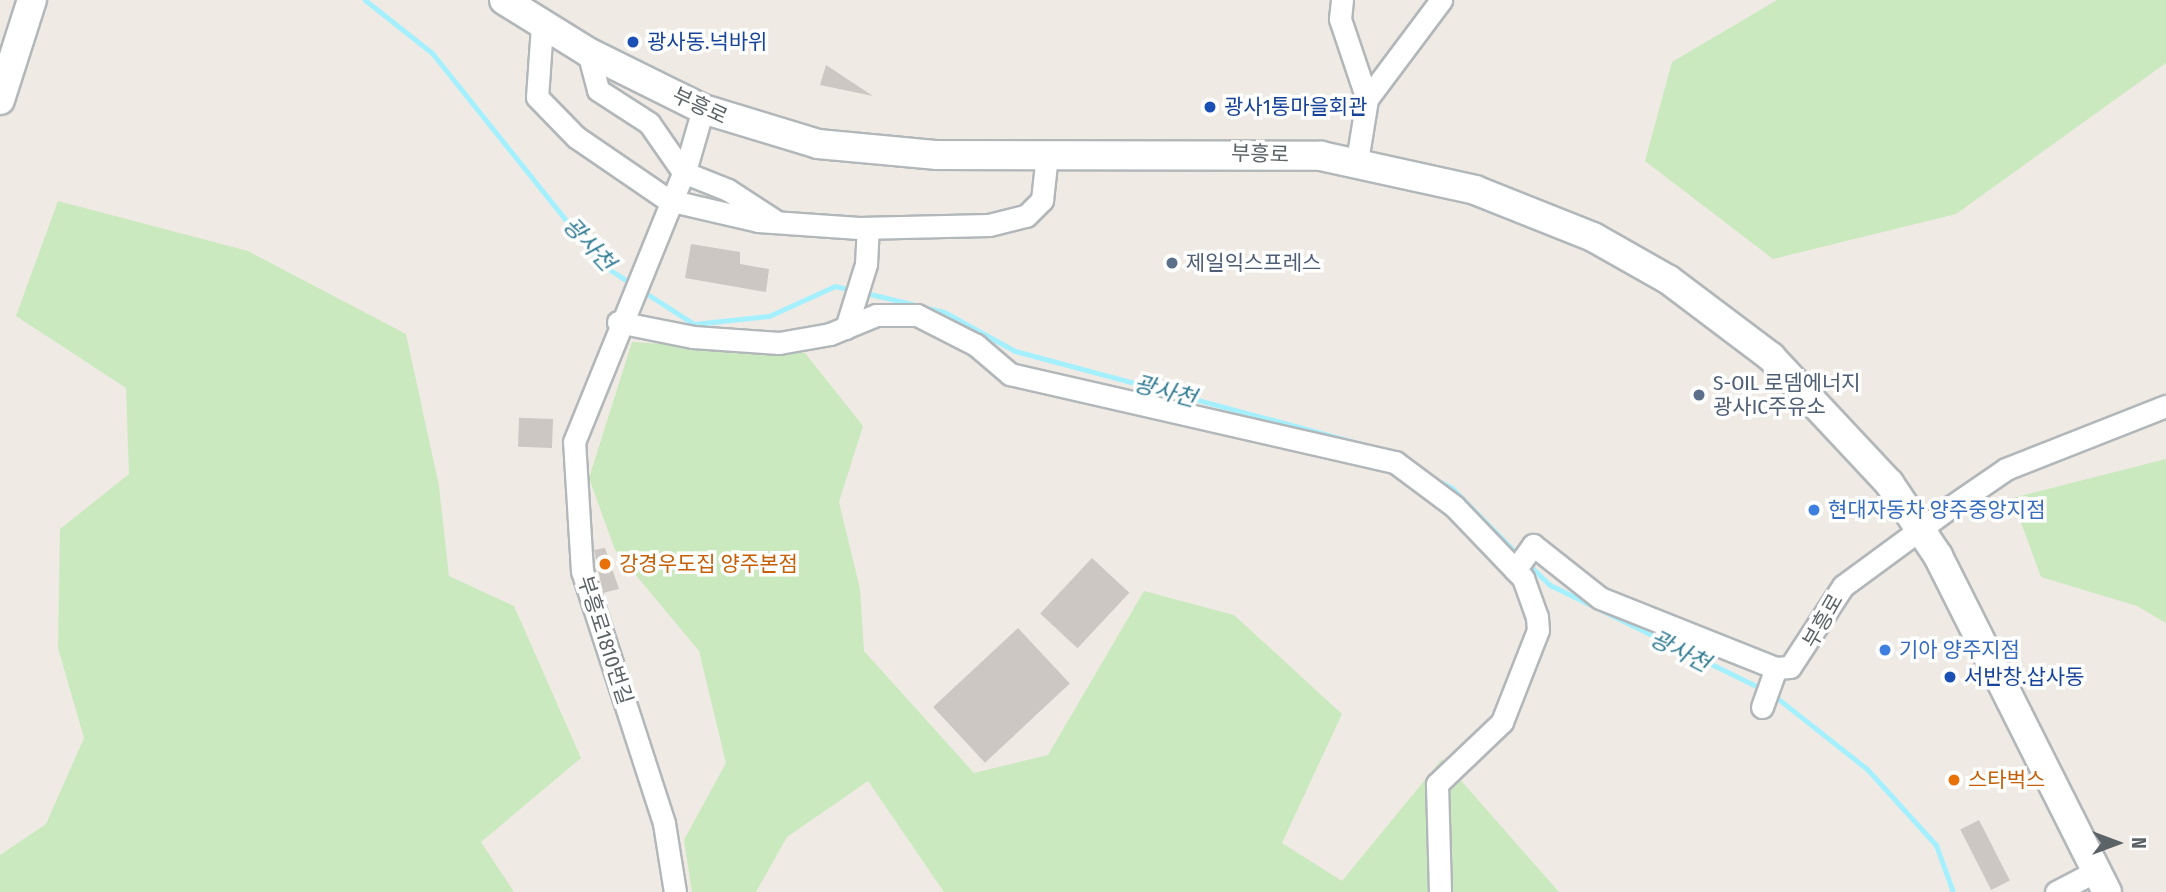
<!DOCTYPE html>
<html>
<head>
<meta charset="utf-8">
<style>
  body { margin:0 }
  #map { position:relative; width:2166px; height:892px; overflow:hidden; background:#f0eae4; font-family:"Fira Sans Condensed","Noto Sans KR",sans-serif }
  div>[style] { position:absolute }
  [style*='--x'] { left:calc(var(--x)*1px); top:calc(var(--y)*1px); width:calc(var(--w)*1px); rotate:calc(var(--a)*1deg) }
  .green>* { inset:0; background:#cae9bf }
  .stream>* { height:5px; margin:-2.5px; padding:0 2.5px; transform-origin:2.5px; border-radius:2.5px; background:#a4f0ff }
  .building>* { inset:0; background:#cdc7c3; transform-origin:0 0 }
  .roads { filter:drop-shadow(2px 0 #b2b7ba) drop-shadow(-2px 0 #b2b7ba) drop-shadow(0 2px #b2b7ba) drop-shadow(0 -2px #b2b7ba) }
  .street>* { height:21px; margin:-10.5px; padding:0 10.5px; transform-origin:10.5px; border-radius:10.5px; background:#fff }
  .secondary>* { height:28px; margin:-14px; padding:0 14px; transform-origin:14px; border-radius:14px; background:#fff }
  .dots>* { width:19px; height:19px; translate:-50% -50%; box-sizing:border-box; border:4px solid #fff; border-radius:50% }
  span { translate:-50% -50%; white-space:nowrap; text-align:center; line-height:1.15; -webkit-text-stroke:7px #fff; paint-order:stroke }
  .transit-label { font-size:21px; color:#164399 }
  .left { translate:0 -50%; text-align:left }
  .street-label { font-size:21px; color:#5c6366 }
  .service-label { font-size:21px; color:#4e5e75 }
  .shop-label { font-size:21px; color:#366cbe }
  .food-label { font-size:21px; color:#c56008 }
  .water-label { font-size:23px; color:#307b93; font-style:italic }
  .north { position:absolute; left:2082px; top:808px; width:70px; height:70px; -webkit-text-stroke:5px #fff; paint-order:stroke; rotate:90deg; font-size:19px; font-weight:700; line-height:28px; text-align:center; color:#5c6366 }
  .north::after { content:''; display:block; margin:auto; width:24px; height:32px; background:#5c6366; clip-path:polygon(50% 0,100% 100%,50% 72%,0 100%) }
</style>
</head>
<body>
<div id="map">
  <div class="green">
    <i style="clip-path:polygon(1777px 0,2166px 0,2166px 63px,1956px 214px,1773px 259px,1645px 161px,1672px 62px)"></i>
    <i style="clip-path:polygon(58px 201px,248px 251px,406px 334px,439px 486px,449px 576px,514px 606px,581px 758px,481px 842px,514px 892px,0 892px,0 855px,46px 824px,84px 738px,58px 648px,60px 529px,129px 474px,126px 388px,16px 316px)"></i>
    <i style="clip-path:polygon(632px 342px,805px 353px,863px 426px,839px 502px,860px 589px,864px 651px,974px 773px,1048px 755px,1144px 591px,1234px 615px,1342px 714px,1282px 843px,1342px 881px,1442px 759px,1559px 892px,944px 892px,868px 781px,787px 837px,756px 892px,692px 892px,684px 840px,726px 763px,699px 651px,615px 550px,589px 478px)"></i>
    <i style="clip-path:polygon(2166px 459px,2166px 623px,2137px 606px,2041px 577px,2012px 498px)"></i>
  </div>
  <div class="stream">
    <i style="--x:365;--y:0;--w:85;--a:38.3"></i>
    <i style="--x:432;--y:53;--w:270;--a:51.3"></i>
    <i style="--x:601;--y:264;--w:38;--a:33"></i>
    <i style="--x:641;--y:290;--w:63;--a:32.7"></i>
    <i style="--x:694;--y:324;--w:75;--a:-6.1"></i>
    <i style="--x:769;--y:316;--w:72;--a:-24.4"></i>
    <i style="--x:835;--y:286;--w:17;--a:13"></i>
    <i style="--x:862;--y:292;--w:84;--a:13.7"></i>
    <i style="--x:944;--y:312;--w:81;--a:28.8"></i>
    <i style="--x:1015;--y:351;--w:374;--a:15"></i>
    <i style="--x:1431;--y:477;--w:24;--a:28"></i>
    <i style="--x:1452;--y:488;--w:95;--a:45.4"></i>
    <i style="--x:1527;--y:563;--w:32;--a:44"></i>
    <i style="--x:1550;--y:585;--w:238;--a:26.1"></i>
    <i style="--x:1772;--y:694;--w:121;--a:38.3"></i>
    <i style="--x:1867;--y:769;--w:103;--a:47.8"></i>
    <i style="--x:1936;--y:845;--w:50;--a:70.1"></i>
  </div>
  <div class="building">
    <i style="clip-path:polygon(826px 65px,873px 96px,820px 85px)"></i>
    <i style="clip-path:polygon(691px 244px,740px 252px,740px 264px,769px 269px,766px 292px,685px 278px)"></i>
    <i style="left:553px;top:419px;width:29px;height:34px;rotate:92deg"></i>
    <i style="clip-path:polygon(605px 548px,619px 589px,603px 593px,594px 550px)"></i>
    <i style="left:1092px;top:558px;width:51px;height:76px;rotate:43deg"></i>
    <i style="left:1018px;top:628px;width:76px;height:116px;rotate:47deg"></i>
    <i style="left:1979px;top:820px;width:68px;height:21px;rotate:63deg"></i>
  </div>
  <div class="roads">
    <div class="street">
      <i style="--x:1342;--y:0;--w:19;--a:96"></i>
      <i style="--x:1340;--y:19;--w:84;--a:71.4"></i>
      <i style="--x:542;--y:26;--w:71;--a:94"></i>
      <i style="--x:537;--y:97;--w:56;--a:45.7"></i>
      <i style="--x:576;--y:137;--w:112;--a:34.4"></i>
      <i style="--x:668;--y:200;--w:92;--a:13.1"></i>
      <i style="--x:758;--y:221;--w:101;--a:4"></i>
      <i style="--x:859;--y:228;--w:130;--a:-1.3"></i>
      <i style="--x:989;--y:225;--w:38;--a:-14"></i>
      <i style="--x:1026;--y:216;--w:23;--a:-45"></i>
      <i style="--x:1042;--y:200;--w:45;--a:-83.7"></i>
      <i style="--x:588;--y:52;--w:39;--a:75"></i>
      <i style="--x:598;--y:90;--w:61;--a:32.9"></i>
      <i style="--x:649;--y:123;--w:60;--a:55.2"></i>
      <i style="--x:683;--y:172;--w:48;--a:21.8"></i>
      <i style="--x:728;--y:190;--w:55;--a:33.1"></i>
      <i style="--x:1357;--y:161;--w:63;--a:-80.8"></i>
      <i style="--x:1367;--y:99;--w:124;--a:-53.2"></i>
      <i style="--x:618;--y:322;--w:76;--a:11.3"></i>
      <i style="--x:693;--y:337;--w:86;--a:4"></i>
      <i style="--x:779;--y:343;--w:52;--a:-10"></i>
      <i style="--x:830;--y:334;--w:50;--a:-22.4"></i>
      <i style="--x:876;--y:315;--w:41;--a:0"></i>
      <i style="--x:917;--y:315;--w:66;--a:27"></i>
      <i style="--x:976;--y:345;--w:45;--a:40.5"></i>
      <i style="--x:1010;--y:374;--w:395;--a:12.9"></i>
      <i style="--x:1395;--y:462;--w:74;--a:36.7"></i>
      <i style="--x:1454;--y:506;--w:100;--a:46.2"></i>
      <i style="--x:1523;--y:578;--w:41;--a:70.3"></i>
      <i style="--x:1537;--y:617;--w:13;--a:86"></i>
      <i style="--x:1538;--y:630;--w:99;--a:111.4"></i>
      <i style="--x:1502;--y:722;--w:90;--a:136.4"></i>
      <i style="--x:1437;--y:784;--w:108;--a:88.4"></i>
      <i style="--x:846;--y:328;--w:67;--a:-72.6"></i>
      <i style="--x:866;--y:264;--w:36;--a:-87"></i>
      <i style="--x:1515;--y:570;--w:31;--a:-54"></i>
      <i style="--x:1533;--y:545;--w:85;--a:38.3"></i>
      <i style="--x:1600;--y:598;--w:189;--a:21.7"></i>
      <i style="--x:1776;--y:668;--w:14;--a:-4"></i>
      <i style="--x:1790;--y:667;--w:97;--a:-56.8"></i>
      <i style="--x:1843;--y:586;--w:135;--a:-36.3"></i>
      <i style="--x:1952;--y:506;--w:65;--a:-34.4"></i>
      <i style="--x:2006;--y:469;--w:172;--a:-21.5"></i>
      <i style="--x:1762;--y:707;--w:41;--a:-70.3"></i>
      <i style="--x:675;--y:892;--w:70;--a:-99.1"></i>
      <i style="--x:664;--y:823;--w:265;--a:-108"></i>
      <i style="--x:582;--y:571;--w:129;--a:-93.5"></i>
      <i style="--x:574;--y:442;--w:300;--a:-67.9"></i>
      <i style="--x:687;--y:164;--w:57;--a:-73.8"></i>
      <i style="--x:2056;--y:892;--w:45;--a:-27.7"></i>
    </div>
    <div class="secondary">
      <i style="--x:504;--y:0;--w:99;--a:31.8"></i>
      <i style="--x:588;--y:52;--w:128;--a:26.4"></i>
      <i style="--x:703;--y:109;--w:120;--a:16.9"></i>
      <i style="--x:818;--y:144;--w:120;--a:5.3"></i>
      <i style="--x:937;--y:155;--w:384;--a:0.1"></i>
      <i style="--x:1321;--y:156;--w:158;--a:12.4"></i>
      <i style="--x:1475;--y:190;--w:127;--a:21.7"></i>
      <i style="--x:1593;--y:237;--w:87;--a:29.5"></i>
      <i style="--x:1669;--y:280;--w:128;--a:37"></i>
      <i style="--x:1771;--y:357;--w:173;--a:46.9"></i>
      <i style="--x:1889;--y:483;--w:88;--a:56.1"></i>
      <i style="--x:1938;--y:556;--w:376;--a:63.3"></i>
      <i style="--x:0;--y:100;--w:105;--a:-72.3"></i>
    </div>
  </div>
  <div class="dots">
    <i style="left:633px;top:42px;background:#1a4fb4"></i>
    <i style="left:1210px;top:107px;background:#1a4fb4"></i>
    <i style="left:1172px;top:263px;background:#5c6f8a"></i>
    <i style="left:1699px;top:395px;background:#5c6f8a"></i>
    <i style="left:1814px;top:510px;background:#3f7fe0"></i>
    <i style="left:605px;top:564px;background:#e8710a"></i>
    <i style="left:1885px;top:650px;background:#3f7fe0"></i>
    <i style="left:1950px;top:677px;background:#1a4fb4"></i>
    <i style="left:1954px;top:780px;background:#e8710a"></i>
  </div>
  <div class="transit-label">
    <span class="left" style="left:647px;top:42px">광사동.넉바위</span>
    <span class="left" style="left:1224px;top:107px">광사1통마을회관</span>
    <span class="left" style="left:1964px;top:677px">서반창.삽사동</span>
  </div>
  <div class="street-label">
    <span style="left:700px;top:106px;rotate:25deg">부흥로</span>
    <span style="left:1260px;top:154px;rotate:2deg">부흥로</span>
    <span style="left:1823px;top:621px;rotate:-60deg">부흥로</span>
    <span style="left:605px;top:640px;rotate:72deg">부흥로1810번길</span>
  </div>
  <div class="service-label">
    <span class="left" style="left:1186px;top:263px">제일익스프레스</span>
    <span class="left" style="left:1713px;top:395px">S-OIL 로뎀에너지<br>광사IC주유소</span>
  </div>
  <div class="shop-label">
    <span class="left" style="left:1828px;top:510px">현대자동차 양주중앙지점</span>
    <span class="left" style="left:1899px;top:650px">기아 양주지점</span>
  </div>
  <div class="food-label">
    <span class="left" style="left:619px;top:564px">강경우도집 양주본점</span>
    <span class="left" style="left:1968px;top:780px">스타벅스</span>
  </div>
  <div class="water-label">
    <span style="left:589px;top:244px;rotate:47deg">광사천</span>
    <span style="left:1165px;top:391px;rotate:15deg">광사천</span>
    <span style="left:1680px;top:651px;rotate:27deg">광사천</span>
  </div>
  <div class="north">N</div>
</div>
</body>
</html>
